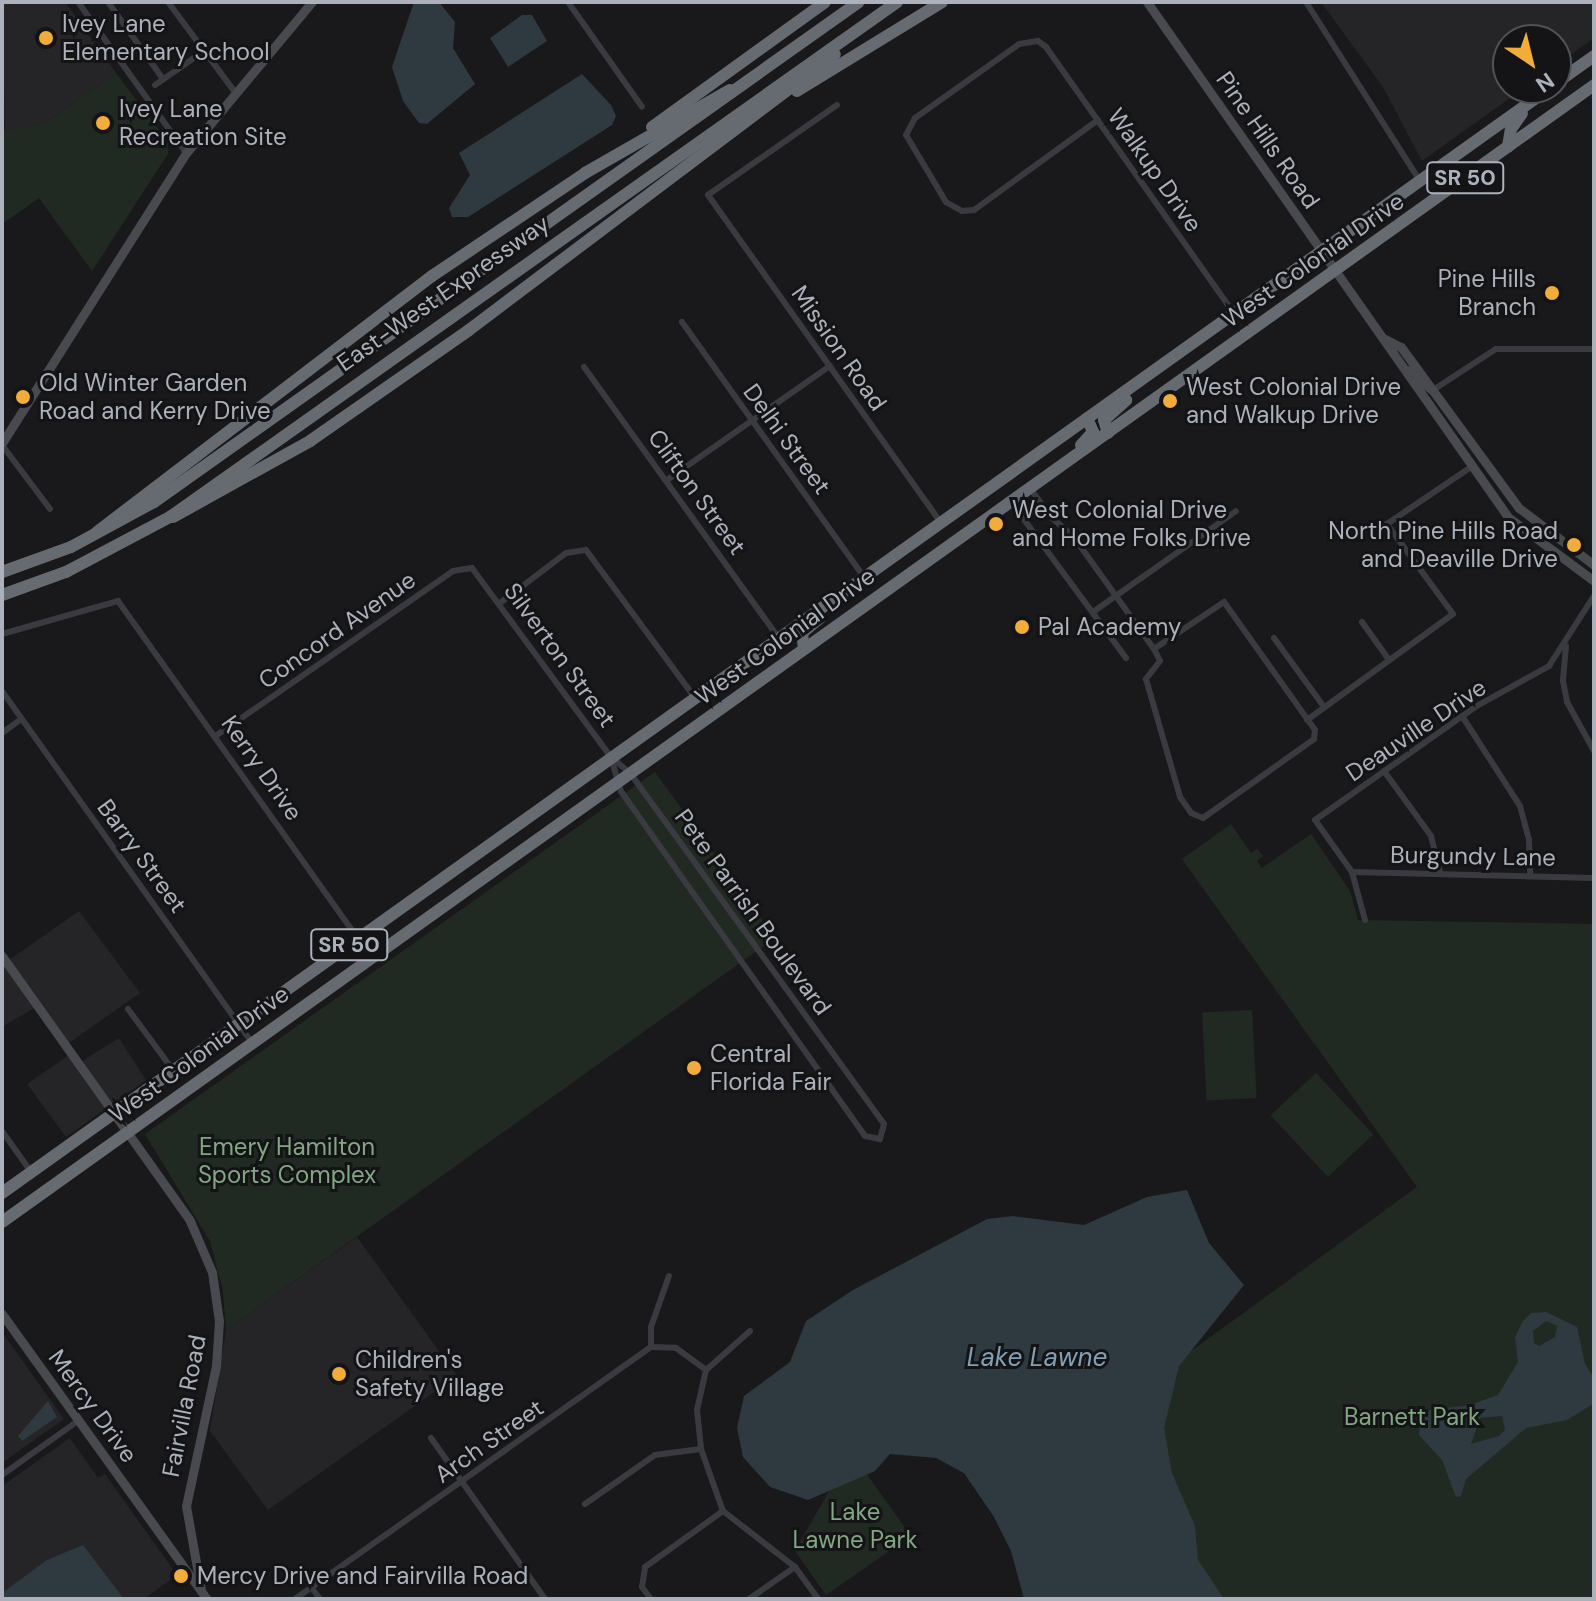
<!DOCTYPE html>
<html>
<head>
<meta charset="utf-8">
<style>
  body { margin:0 }
  #map { position:relative; width:1596px; height:1601px; overflow:hidden; background:#19191b; font-family:"DM Sans",sans-serif }
  div>[style] { position:absolute }
  [style*='--x'] { left:calc(var(--x)*1px); top:calc(var(--y)*1px); width:calc(var(--w)*1px); rotate:calc(var(--a)*1deg) }
  .built>* { inset:0; background:#252528 }
  .green>* { inset:0; background:#212a22; transform-origin:0 0 }
  .water>* { inset:0; background:#2f3940 }
  .street>* { height:6px; margin:-3px; padding:0 3px; transform-origin:3px; border-radius:3px; background:#3a3b40 }
  .secondary>* { height:9px; margin:-4.5px; padding:0 4.5px; transform-origin:4.5px; border-radius:4.5px; background:#484a50 }
  .highway>* { height:12px; margin:-6px; padding:0 6px; transform-origin:6px; border-radius:6px; background:#666a71 }
  .dots>* { width:22px; height:22px; translate:-50% -50%; box-sizing:border-box; border:4px solid #141416; border-radius:50% }
  span { translate:-50% -50%; white-space:nowrap; text-align:center; line-height:1.15; -webkit-text-stroke:6px #141416; paint-order:stroke }
  .shield-label span { padding:2px 6px; background:#141416; border:2px solid; border-radius:6px; -webkit-text-stroke-width:0 }
  .shield-label { font-size:22px; color:#acb1bb; font-weight:700 }
  .poi-label { font-size:24px; color:#acb1bb }
  .left { translate:0 -50%; text-align:left }
  .right { translate:-100% -50%; text-align:right }
  .street-label { font-size:24px; color:#acb1bb }
  .park-label { font-size:24px; color:#83a683 }
  .water-label { font-size:26px; color:#83a0b5; font-style:italic }
  .frame { position:absolute; inset:0; border:4px solid #acb1bb; pointer-events:none }
  .north { position:absolute; left:1492px; top:24px; width:80px; height:80px; box-sizing:border-box; background:#141416; border:2px solid #515358; border-radius:50%; rotate:145deg; font-size:22px; font-weight:700; line-height:32px; text-align:center; color:#acb1bb }
  .north::after { content:''; display:block; margin:auto; width:28px; height:36px; background:#f2ac3a; clip-path:polygon(50% 0,100% 100%,50% 72%,0 100%) }
</style>
</head>
<body>
<div id="map">
  <div class="built">
    <i style="clip-path:polygon(2px 2px,65px 2px,116px 73px,45px 123px,5px 131px)"></i>
    <i style="clip-path:polygon(1321px 2px,1594px 2px,1594px 38px,1556px 65px,1556px 40px,1508px 40px,1508px 88px,1524px 88px,1422px 161px,1383px 87px)"></i>
    <i style="clip-path:polygon(79px 911px,140px 993px,69px 1043px,41px 1004px,2px 1027px,2px 965px)"></i>
    <i style="clip-path:polygon(119px 1038px,146px 1080px,66px 1137px,27px 1084px,69px 1055px,76px 1065px)"></i>
    <i style="clip-path:polygon(357px 1237px,457px 1376px,268px 1510px,210px 1431px,226px 1330px)"></i>
    <i style="clip-path:polygon(2px 1332px,64px 1419px,2px 1463px)"></i>
    <i style="clip-path:polygon(70px 1438px,98px 1478px,105px 1474px,177px 1575px,144px 1599px,2px 1599px,2px 1486px)"></i>
  </div>
  <div class="green">
    <i style="clip-path:polygon(116px 73px,168px 142px,168px 154px,92px 271px,39px 198px,2px 224px,2px 127px,5px 131px,45px 123px)"></i>
    <i style="clip-path:polygon(655px 772px,775px 938px,226px 1330px,223px 1291px,210px 1241px,145px 1134px)"></i>
    <i style="clip-path:polygon(1231px 824px,1251px 853px,1257px 849px,1263px 856px,1257px 861px,1262px 868px,1311px 834px,1350px 891px,1358px 920px,1594px 924px,1594px 1599px,1134px 1599px,1125px 1399px,1417px 1187px,1182px 859px)"></i>
    <i style="left:1252px;top:1010px;width:88px;height:50px;rotate:87deg"></i>
    <i style="left:1316px;top:1073px;width:84px;height:62px;rotate:47deg"></i>
    <i style="clip-path:polygon(851px 1452px,911px 1536px,826px 1595px,795px 1551px)"></i>
  </div>
  <div class="water">
    <i style="clip-path:polygon(414px 2px,439px 2px,455px 22px,453px 48px,475px 84px,427px 124px,419px 123px,403px 101px,392px 67px)"></i>
    <i style="clip-path:polygon(522px 15px,532px 15px,547px 41px,508px 67px,490px 38px)"></i>
    <i style="clip-path:polygon(582px 74px,611px 105px,616px 116px,612px 125px,468px 217px,452px 217px,449px 208px,470px 175px,459px 153px)"></i>
    <i style="clip-path:polygon(1187px 1190px,1209px 1243px,1244px 1285px,1179px 1366px,1164px 1428px,1172px 1473px,1195px 1526px,1198px 1560px,1224px 1599px,1024px 1599px,1011px 1551px,994px 1517px,964px 1473px,936px 1458px,890px 1454px,875px 1471px,808px 1500px,770px 1487px,743px 1457px,737px 1428px,744px 1396px,790px 1362px,806px 1321px,853px 1290px,987px 1219px,1013px 1216px,1084px 1225px,1147px 1197px)"></i>
    <i style="clip-path:polygon(evenodd,1546px 1312px,1577px 1327px,1585px 1364px,1594px 1378px,1593px 1404px,1567px 1420px,1526px 1428px,1466px 1479px,1461px 1496px,1456px 1497px,1442px 1460px,1419px 1435px,1422px 1411px,1470px 1405px,1498px 1395px,1518px 1362px,1515px 1337px,1523px 1321px,1531px 1313px,1546px 1312px,1546px 1321px,1557px 1326px,1555px 1337px,1539px 1346px,1534px 1343px,1533px 1331px,1546px 1321px,1546px 1312px,1502px 1416px,1505px 1430px,1499px 1436px,1471px 1444px,1480px 1418px,1502px 1416px)"></i>
    <i style="clip-path:polygon(48px 1401px,57px 1417px,22px 1441px,18px 1436px)"></i>
    <i style="clip-path:polygon(83px 1545px,124px 1599px,2px 1599px,2px 1593px,47px 1560px)"></i>
  </div>
  <div class="street">
    <i style="--x:78;--y:2;--w:186;--a:54.4"></i>
    <i style="--x:108;--y:2;--w:95;--a:54.5"></i>
    <i style="--x:168;--y:2;--w:111;--a:53.4"></i>
    <i style="--x:568;--y:2;--w:128;--a:54.8"></i>
    <i style="--x:1306;--y:2;--w:212;--a:57.5"></i>
    <i style="--x:155;--y:85;--w:60;--a:-34.8"></i>
    <i style="--x:837;--y:105;--w:157;--a:145.1"></i>
    <i style="--x:708;--y:195;--w:402;--a:54.6"></i>
    <i style="--x:1098;--y:120;--w:153;--a:144"></i>
    <i style="--x:974;--y:210;--w:12;--a:175"></i>
    <i style="--x:962;--y:211;--w:18;--a:-151"></i>
    <i style="--x:946;--y:202;--w:78;--a:-120.8"></i>
    <i style="--x:906;--y:135;--w:19;--a:-62"></i>
    <i style="--x:915;--y:118;--w:128;--a:-35.4"></i>
    <i style="--x:1019;--y:44;--w:19;--a:-9"></i>
    <i style="--x:1038;--y:41;--w:10;--a:37"></i>
    <i style="--x:1046;--y:47;--w:324;--a:54.8"></i>
    <i style="--x:682;--y:322;--w:313;--a:54.5"></i>
    <i style="--x:584;--y:367;--w:334;--a:54.3"></i>
    <i style="--x:1433;--y:390;--w:75;--a:-33.1"></i>
    <i style="--x:1496;--y:349;--w:98;--a:0"></i>
    <i style="--x:2;--y:445;--w:80;--a:53.1"></i>
    <i style="--x:667;--y:480;--w:199;--a:-35"></i>
    <i style="--x:1030;--y:488;--w:37;--a:54"></i>
    <i style="--x:1052;--y:518;--w:28;--a:41"></i>
    <i style="--x:1073;--y:536;--w:139;--a:54.4"></i>
    <i style="--x:1154;--y:649;--w:13;--a:63"></i>
    <i style="--x:1160;--y:661;--w:23;--a:128"></i>
    <i style="--x:1146;--y:679;--w:123;--a:73.9"></i>
    <i style="--x:1180;--y:797;--w:19;--a:55"></i>
    <i style="--x:1191;--y:813;--w:13;--a:23"></i>
    <i style="--x:1203;--y:818;--w:136;--a:-35.4"></i>
    <i style="--x:1314;--y:739;--w:9;--a:-84"></i>
    <i style="--x:1315;--y:730;--w:157;--a:-125.4"></i>
    <i style="--x:1224;--y:602;--w:84;--a:146.1"></i>
    <i style="--x:1011;--y:502;--w:194;--a:53.6"></i>
    <i style="--x:500;--y:603;--w:83;--a:-37.1"></i>
    <i style="--x:566;--y:553;--w:20;--a:-9"></i>
    <i style="--x:586;--y:550;--w:184;--a:53.6"></i>
    <i style="--x:1093;--y:612;--w:175;--a:-35.2"></i>
    <i style="--x:1362;--y:622;--w:47;--a:54.6"></i>
    <i style="--x:2;--y:634;--w:121;--a:-15.9"></i>
    <i style="--x:118;--y:601;--w:438;--a:54.6"></i>
    <i style="--x:1274;--y:638;--w:85;--a:54.1"></i>
    <i style="--x:1566;--y:646;--w:35;--a:95"></i>
    <i style="--x:1563;--y:681;--w:21;--a:79"></i>
    <i style="--x:1567;--y:702;--w:56;--a:61.1"></i>
    <i style="--x:2;--y:691;--w:432;--a:54.6"></i>
    <i style="--x:1462;--y:716;--w:107;--a:57.2"></i>
    <i style="--x:1520;--y:806;--w:35;--a:75"></i>
    <i style="--x:1529;--y:840;--w:35;--a:88"></i>
    <i style="--x:1307;--y:720;--w:180;--a:-36"></i>
    <i style="--x:1453;--y:614;--w:112;--a:-126.3"></i>
    <i style="--x:1387;--y:524;--w:102;--a:-34.2"></i>
    <i style="--x:2;--y:733;--w:24;--a:-36"></i>
    <i style="--x:217;--y:735;--w:287;--a:-34.8"></i>
    <i style="--x:453;--y:571;--w:19;--a:-9"></i>
    <i style="--x:472;--y:568;--w:235;--a:53.7"></i>
    <i style="--x:611;--y:757;--w:25;--a:40"></i>
    <i style="--x:630;--y:773;--w:433;--a:54.1"></i>
    <i style="--x:884;--y:1124;--w:16;--a:105"></i>
    <i style="--x:880;--y:1139;--w:15;--a:-169"></i>
    <i style="--x:865;--y:1136;--w:422;--a:-125.3"></i>
    <i style="--x:621;--y:792;--w:36;--a:-106"></i>
    <i style="--x:1384;--y:771;--w:80;--a:54.1"></i>
    <i style="--x:1431;--y:836;--w:38;--a:76"></i>
    <i style="--x:1352;--y:872;--w:242;--a:1.4"></i>
    <i style="--x:1365;--y:920;--w:50;--a:-105.2"></i>
    <i style="--x:1352;--y:872;--w:64;--a:-125.4"></i>
    <i style="--x:1315;--y:820;--w:196;--a:-35.2"></i>
    <i style="--x:1475;--y:707;--w:85;--a:-29"></i>
    <i style="--x:1549;--y:666;--w:83;--a:-57.3"></i>
    <i style="--x:128;--y:1009;--w:76;--a:53.6"></i>
    <i style="--x:2;--y:1131;--w:50;--a:54.7"></i>
    <i style="--x:750;--y:1331;--w:59;--a:138.4"></i>
    <i style="--x:706;--y:1370;--w:41;--a:102.7"></i>
    <i style="--x:697;--y:1410;--w:39;--a:84"></i>
    <i style="--x:701;--y:1449;--w:66;--a:70.5"></i>
    <i style="--x:723;--y:1511;--w:91;--a:37.9"></i>
    <i style="--x:795;--y:1567;--w:39;--a:54"></i>
    <i style="--x:651;--y:1347;--w:20;--a:-90"></i>
    <i style="--x:651;--y:1327;--w:54;--a:-70.6"></i>
    <i style="--x:431;--y:1438;--w:197;--a:54.7"></i>
    <i style="--x:2;--y:1475;--w:95;--a:-35.5"></i>
    <i style="--x:585;--y:1504;--w:85;--a:-35"></i>
    <i style="--x:655;--y:1455;--w:46;--a:-7.4"></i>
    <i style="--x:311;--y:1587;--w:15;--a:53"></i>
    <i style="--x:295;--y:1599;--w:436;--a:-35.3"></i>
    <i style="--x:651;--y:1347;--w:25;--a:2"></i>
    <i style="--x:676;--y:1348;--w:37;--a:36"></i>
    <i style="--x:651;--y:1599;--w:15;--a:-127"></i>
    <i style="--x:642;--y:1587;--w:20;--a:-81"></i>
    <i style="--x:645;--y:1567;--w:96;--a:-35.7"></i>
    <i style="--x:749;--y:1599;--w:56;--a:-34.8"></i>
  </div>
  <div class="secondary">
    <i style="--x:1147;--y:2;--w:629;--a:54.97"></i>
    <i style="--x:1508;--y:517;--w:107;--a:36.7"></i>
    <i style="--x:1385;--y:339;--w:18;--a:27"></i>
    <i style="--x:1401;--y:347;--w:200;--a:53.8"></i>
    <i style="--x:1519;--y:508;--w:94;--a:37.2"></i>
    <i style="--x:1408;--y:370;--w:31;--a:40"></i>
    <i style="--x:2;--y:443;--w:343;--a:-57.6"></i>
    <i style="--x:186;--y:153;--w:197;--a:-50.2"></i>
    <i style="--x:2;--y:956;--w:325;--a:54.6"></i>
    <i style="--x:190;--y:1221;--w:56;--a:66.7"></i>
    <i style="--x:212;--y:1272;--w:49;--a:81.9"></i>
    <i style="--x:219;--y:1321;--w:45;--a:93.8"></i>
    <i style="--x:216;--y:1366;--w:143;--a:102.1"></i>
    <i style="--x:186;--y:1506;--w:85;--a:79.9"></i>
    <i style="--x:2;--y:1314;--w:351;--a:54.3"></i>
  </div>
  <div class="highway">
    <i style="--x:1556;--y:83;--w:47;--a:-35.4"></i>
    <i style="--x:797;--y:91;--w:170;--a:-31.5"></i>
    <i style="--x:652;--y:127;--w:213;--a:-35.8"></i>
    <i style="--x:1508;--y:147;--w:18;--a:-81"></i>
    <i style="--x:1511;--y:129;--w:19;--a:-55"></i>
    <i style="--x:1108;--y:433;--w:14;--a:-107"></i>
    <i style="--x:1104;--y:420;--w:30;--a:-42"></i>
    <i style="--x:1081;--y:445;--w:18;--a:-47"></i>
    <i style="--x:1093;--y:432;--w:15;--a:-113"></i>
    <i style="--x:173;--y:517;--w:157;--a:-29"></i>
    <i style="--x:310;--y:441;--w:194;--a:-34.9"></i>
    <i style="--x:469;--y:330;--w:458;--a:-37"></i>
    <i style="--x:97;--y:532;--w:422;--a:-37.4"></i>
    <i style="--x:432;--y:276;--w:184;--a:-33.9"></i>
    <i style="--x:585;--y:173;--w:167;--a:-29.8"></i>
    <i style="--x:2;--y:572;--w:73;--a:-19.9"></i>
    <i style="--x:71;--y:547;--w:94;--a:-28.5"></i>
    <i style="--x:154;--y:502;--w:864;--a:-35.35"></i>
    <i style="--x:2;--y:595;--w:68;--a:-19.8"></i>
    <i style="--x:66;--y:572;--w:118;--a:-27.9"></i>
    <i style="--x:170;--y:517;--w:891;--a:-35.31"></i>
    <i style="--x:804;--y:648;--w:15;--a:-98"></i>
    <i style="--x:802;--y:633;--w:23;--a:-40"></i>
    <i style="--x:2;--y:1193;--w:1902;--a:-35.52"></i>
    <i style="--x:2;--y:1222;--w:1956;--a:-35.53"></i>
  </div>
  <div class="dots">
    <i style="left:46px;top:38px;background:#f2ac3a"></i>
    <i style="left:103px;top:123px;background:#f2ac3a"></i>
    <i style="left:1552px;top:293px;background:#f2ac3a"></i>
    <i style="left:23px;top:397px;background:#f2ac3a"></i>
    <i style="left:1170px;top:401px;background:#f2ac3a"></i>
    <i style="left:996px;top:524px;background:#f2ac3a"></i>
    <i style="left:1574px;top:545px;background:#f2ac3a"></i>
    <i style="left:1022px;top:627px;background:#f2ac3a"></i>
    <i style="left:694px;top:1068px;background:#f2ac3a"></i>
    <i style="left:339px;top:1374px;background:#f2ac3a"></i>
    <i style="left:181px;top:1576px;background:#f2ac3a"></i>
  </div>
  <div class="shield-label">
    <span style="left:1465px;top:178px">SR 50</span>
    <span style="left:349px;top:945px">SR 50</span>
  </div>
  <div class="poi-label">
    <span class="left" style="left:62px;top:38px">Ivey Lane<br>Elementary School</span>
    <span class="left" style="left:119px;top:123px">Ivey Lane<br>Recreation Site</span>
    <span class="right" style="left:1536px;top:293px">Pine Hills<br>Branch</span>
    <span class="left" style="left:39px;top:397px">Old Winter Garden<br>Road and Kerry Drive</span>
    <span class="left" style="left:1186px;top:401px">West Colonial Drive<br>and Walkup Drive</span>
    <span class="left" style="left:1012px;top:524px">West Colonial Drive<br>and Home Folks Drive</span>
    <span class="right" style="left:1558px;top:545px">North Pine Hills Road<br>and Deaville Drive</span>
    <span class="left" style="left:1038px;top:627px">Pal Academy</span>
    <span class="left" style="left:710px;top:1068px">Central<br>Florida Fair</span>
    <span class="left" style="left:355px;top:1374px">Children's<br>Safety Village</span>
    <span class="left" style="left:197px;top:1576px">Mercy Drive and Fairvilla Road</span>
  </div>
  <div class="street-label">
    <span style="left:1268px;top:140px;rotate:55deg">Pine Hills Road</span>
    <span style="left:1155px;top:170px;rotate:55deg">Walkup Drive</span>
    <span style="left:1313px;top:260px;rotate:-35deg">West Colonial Drive</span>
    <span style="left:443px;top:293px;rotate:-35deg">East-West Expressway</span>
    <span style="left:839px;top:348px;rotate:55deg">Mission Road</span>
    <span style="left:787px;top:439px;rotate:54deg">Delhi Street</span>
    <span style="left:697px;top:492px;rotate:54deg">Clifton Street</span>
    <span style="left:337px;top:630px;rotate:-35deg">Concord Avenue</span>
    <span style="left:785px;top:636px;rotate:-36deg">West Colonial Drive</span>
    <span style="left:560px;top:655px;rotate:54deg">Silverton Street</span>
    <span style="left:1416px;top:730px;rotate:-34deg">Deauville Drive</span>
    <span style="left:262px;top:768px;rotate:55deg">Kerry Drive</span>
    <span style="left:142px;top:856px;rotate:54deg">Barry Street</span>
    <span style="left:1473px;top:856px;rotate:1deg">Burgundy Lane</span>
    <span style="left:753px;top:912px;rotate:54deg">Pete Parrish Boulevard</span>
    <span style="left:199px;top:1054px;rotate:-36deg">West Colonial Drive</span>
    <span style="left:93px;top:1406px;rotate:54deg">Mercy Drive</span>
    <span style="left:184px;top:1406px;rotate:-79deg">Fairvilla Road</span>
    <span style="left:489px;top:1441px;rotate:-35deg">Arch Street</span>
  </div>
  <div class="park-label">
    <span style="left:287px;top:1161px">Emery Hamilton<br>Sports Complex</span>
    <span style="left:1412px;top:1417px">Barnett Park</span>
    <span style="left:855px;top:1526px">Lake<br>Lawne Park</span>
  </div>
  <div class="water-label">
    <span style="left:1037px;top:1358px">Lake Lawne</span>
  </div>
  <div class="frame"></div>
  <div class="north">N</div>
</div>
</body>
</html>
